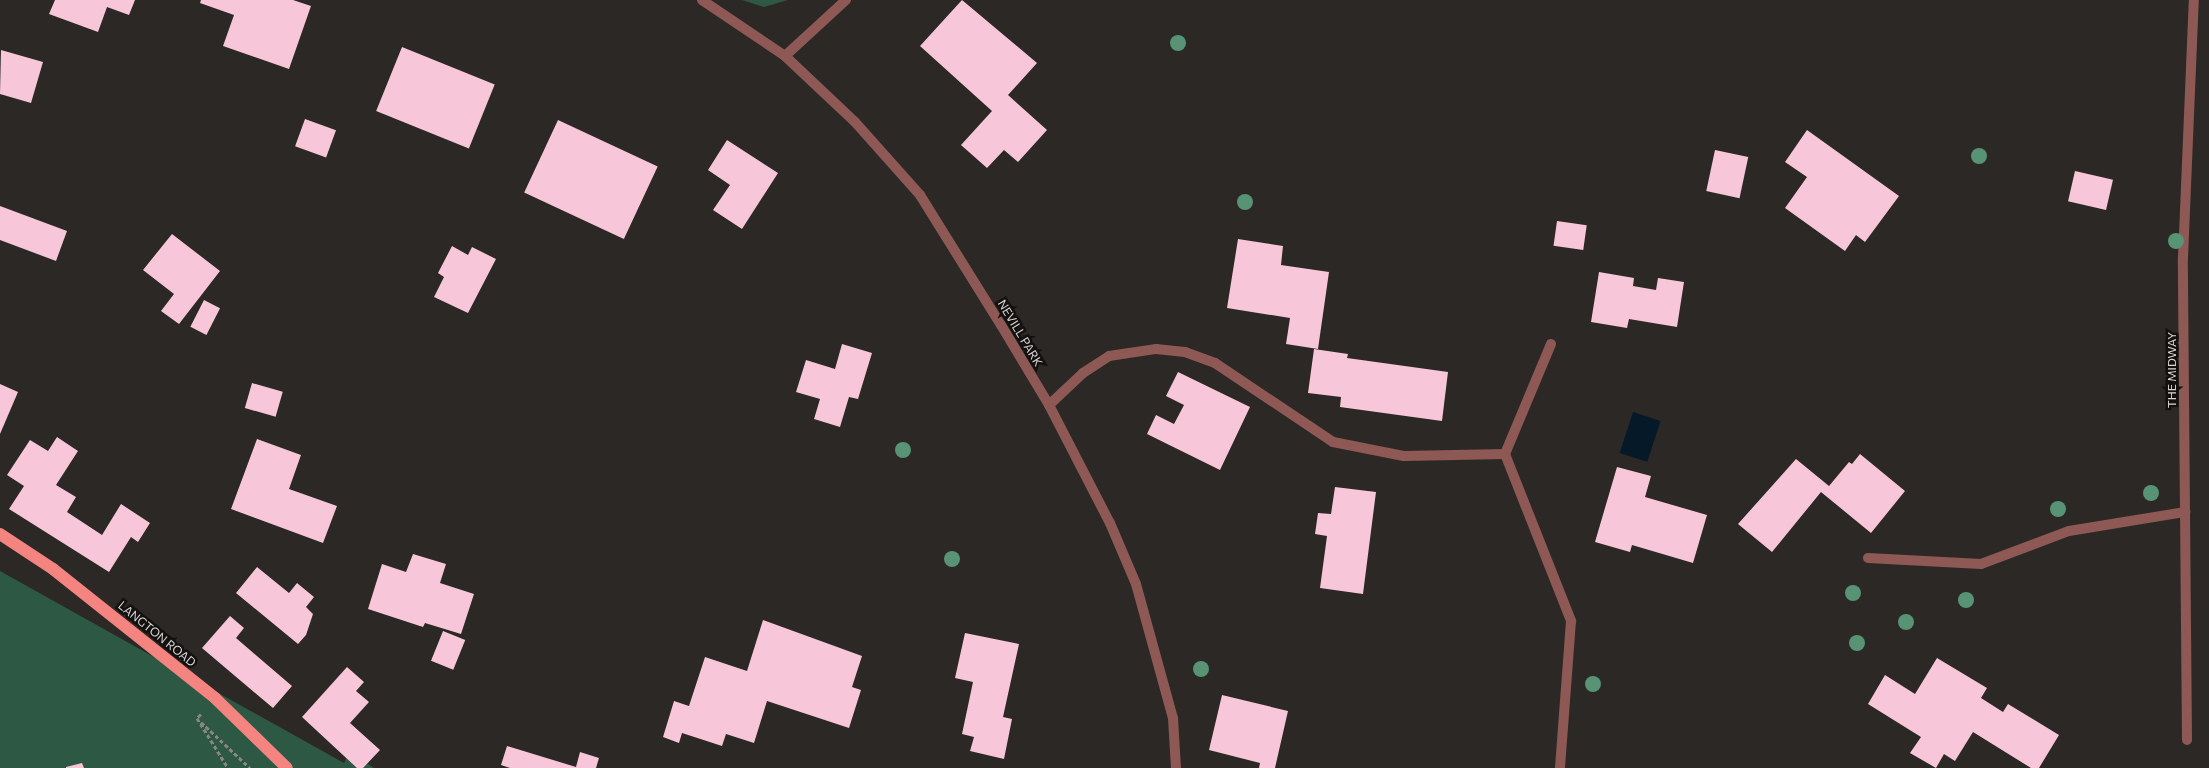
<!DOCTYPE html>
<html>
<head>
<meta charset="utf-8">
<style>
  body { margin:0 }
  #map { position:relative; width:2209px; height:768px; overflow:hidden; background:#2c2826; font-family:Commissioner,sans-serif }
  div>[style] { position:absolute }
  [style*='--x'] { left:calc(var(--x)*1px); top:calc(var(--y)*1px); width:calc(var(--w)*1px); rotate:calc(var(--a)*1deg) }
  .green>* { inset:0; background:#2d5843 }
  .water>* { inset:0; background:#051928; transform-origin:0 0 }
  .building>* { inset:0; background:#f7c6d9; transform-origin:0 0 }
  .path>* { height:3px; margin-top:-1.5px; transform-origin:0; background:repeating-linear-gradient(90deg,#898684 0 4px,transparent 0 6.5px) }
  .lane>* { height:10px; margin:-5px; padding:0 5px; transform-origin:5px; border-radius:5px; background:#8e5855 }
  .street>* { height:10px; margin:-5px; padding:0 5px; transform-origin:5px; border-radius:5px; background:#8e5855 }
  .primary>* { height:12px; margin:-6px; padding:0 6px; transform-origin:6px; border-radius:6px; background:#f3847f }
  .trees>* { width:16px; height:16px; margin:-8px; border-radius:50%; background:#579374 }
  span { translate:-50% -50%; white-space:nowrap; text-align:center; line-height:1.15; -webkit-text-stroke:5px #131110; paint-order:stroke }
  .street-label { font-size:12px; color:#d8d5d4 }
</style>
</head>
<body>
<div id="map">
  <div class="green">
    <i style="clip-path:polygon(742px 0,788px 0,764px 7px)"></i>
    <i style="clip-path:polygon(0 571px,344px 763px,349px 752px,374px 768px,0 768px)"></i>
  </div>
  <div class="water">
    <i style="left:1633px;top:412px;width:29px;height:43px;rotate:18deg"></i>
  </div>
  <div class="building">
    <i style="clip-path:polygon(55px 0,135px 0,129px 15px,107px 7px,98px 32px,49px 14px)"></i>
    <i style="clip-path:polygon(201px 0,293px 0,311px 6px,289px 69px,223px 46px,234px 15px,200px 3px)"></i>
    <i style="clip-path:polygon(962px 0,1037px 63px,1008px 95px,1047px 130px,1018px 162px,1004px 150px,987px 168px,961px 145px,992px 111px,920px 46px)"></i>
    <i style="left:402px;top:47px;width:100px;height:69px;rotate:22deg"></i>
    <i style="clip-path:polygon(1px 50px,43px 62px,31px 103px,0 94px)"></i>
    <i style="left:305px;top:119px;width:33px;height:29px;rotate:20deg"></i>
    <i style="left:558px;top:120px;width:110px;height:80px;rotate:25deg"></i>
    <i style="clip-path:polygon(1807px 130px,1899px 196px,1865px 242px,1856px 235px,1845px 251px,1785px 208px,1807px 177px,1785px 162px)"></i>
    <i style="clip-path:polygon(727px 140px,778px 173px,742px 229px,713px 210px,730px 185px,708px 170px)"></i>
    <i style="left:1715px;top:150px;width:34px;height:42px;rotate:12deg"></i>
    <i style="left:2075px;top:171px;width:39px;height:31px;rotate:13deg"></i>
    <i style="clip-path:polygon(0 206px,67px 231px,56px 261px,0 240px)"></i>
    <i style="left:1557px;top:221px;width:30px;height:25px;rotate:8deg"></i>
    <i style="clip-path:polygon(172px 234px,220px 271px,179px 324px,161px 311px,174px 294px,143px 270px)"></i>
    <i style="clip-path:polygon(1238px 239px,1283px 246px,1281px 265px,1329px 272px,1318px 349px,1286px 344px,1290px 318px,1227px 308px)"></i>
    <i style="clip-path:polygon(452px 246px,468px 255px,472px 247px,496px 259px,468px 313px,434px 297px,444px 277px,438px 273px)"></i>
    <i style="clip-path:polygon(1599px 272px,1634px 278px,1633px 286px,1656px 290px,1658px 278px,1684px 282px,1677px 327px,1629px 319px,1627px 328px,1591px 322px)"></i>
    <i style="left:204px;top:300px;width:18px;height:30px;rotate:27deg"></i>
    <i style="clip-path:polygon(842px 344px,872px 353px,858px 399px,849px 397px,840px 427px,814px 419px,820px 399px,796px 392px,806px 360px,835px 369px)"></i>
    <i style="clip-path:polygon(1314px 349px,1348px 354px,1347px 358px,1448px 372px,1442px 421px,1340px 407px,1341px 397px,1308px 393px)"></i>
    <i style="clip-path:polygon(1178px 372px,1250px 407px,1220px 470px,1147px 434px,1156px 415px,1174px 424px,1184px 405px,1166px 396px)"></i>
    <i style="left:252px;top:383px;width:32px;height:26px;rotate:16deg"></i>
    <i style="clip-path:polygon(0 384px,18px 392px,0 434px)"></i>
    <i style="clip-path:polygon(57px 437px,78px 451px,56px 485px,76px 497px,67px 512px,102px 535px,121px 504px,150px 523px,138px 542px,131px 537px,109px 572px,9px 509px,24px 486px,7px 475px,30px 440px,48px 451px)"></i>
    <i style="clip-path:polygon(257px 439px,301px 455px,289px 489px,337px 506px,323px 543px,231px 509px)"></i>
    <i style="clip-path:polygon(1860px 454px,1905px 491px,1871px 533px,1821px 492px,1772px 552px,1738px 524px,1796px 459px,1829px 486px,1849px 462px,1852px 464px)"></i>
    <i style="clip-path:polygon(1617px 467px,1651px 476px,1645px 497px,1707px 515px,1693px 563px,1632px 545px,1630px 552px,1595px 542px)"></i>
    <i style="clip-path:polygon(1335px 487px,1376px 492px,1363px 594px,1320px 588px,1327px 536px,1315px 534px,1318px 513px,1331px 514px)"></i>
    <i style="clip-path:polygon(413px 554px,446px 564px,440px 583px,474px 594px,461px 634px,425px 623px,423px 627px,368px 609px,382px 564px,406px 572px)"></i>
    <i style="clip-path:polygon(257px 567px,289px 593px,297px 583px,314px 597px,306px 607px,313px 614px,306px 635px,298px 644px,236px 593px)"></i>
    <i style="clip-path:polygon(230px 616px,244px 628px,236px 638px,292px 686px,273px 708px,202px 648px)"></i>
    <i style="clip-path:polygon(763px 620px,862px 656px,852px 687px,861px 690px,849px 728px,767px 701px,754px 743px,726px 734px,722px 746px,682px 733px,679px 743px,663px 737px,674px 701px,689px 706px,705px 657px,747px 671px)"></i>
    <i style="left:443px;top:631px;width:24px;height:32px;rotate:22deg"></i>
    <i style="clip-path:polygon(965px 633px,1019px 644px,1003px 717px,1012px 719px,1004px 759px,970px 751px,974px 737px,962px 734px,973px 682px,955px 678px)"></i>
    <i style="clip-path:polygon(1937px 658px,1987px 688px,1981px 698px,2003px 712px,2008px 704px,2059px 735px,2039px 768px,2031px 768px,1973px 732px,1955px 761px,1944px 754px,1936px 768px,1910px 753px,1921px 737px,1868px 704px,1885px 675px,1915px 694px)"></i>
    <i style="clip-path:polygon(347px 667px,364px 682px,356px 691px,369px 702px,350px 723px,380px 750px,363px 768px,357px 768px,302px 717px)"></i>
    <i style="clip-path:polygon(1222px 695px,1288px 711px,1275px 768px,1259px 768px,1260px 763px,1209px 750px)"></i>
    <i style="clip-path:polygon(507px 746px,576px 767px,580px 752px,599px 758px,596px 768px,510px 768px,501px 765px)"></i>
    <i style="clip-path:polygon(82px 763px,84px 768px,66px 768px,66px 767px)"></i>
  </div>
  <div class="path">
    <i style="--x:201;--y:714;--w:6;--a:135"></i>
    <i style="--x:197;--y:718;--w:59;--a:58.2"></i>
    <i style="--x:201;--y:722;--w:67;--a:43.2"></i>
  </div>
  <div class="lane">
    <i style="--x:1868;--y:558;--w:113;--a:3"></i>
    <i style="--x:1981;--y:564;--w:94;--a:-20.6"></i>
    <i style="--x:2069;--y:531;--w:118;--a:-9.3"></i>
  </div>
  <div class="street">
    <i style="--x:702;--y:0;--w:100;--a:34"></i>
    <i style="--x:785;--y:56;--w:96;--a:43.3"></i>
    <i style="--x:855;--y:122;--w:98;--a:48.3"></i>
    <i style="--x:920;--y:195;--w:153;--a:58.1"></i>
    <i style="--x:1001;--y:325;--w:93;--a:59"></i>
    <i style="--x:1049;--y:405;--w:133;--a:62.7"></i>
    <i style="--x:1110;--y:523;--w:66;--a:66.9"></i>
    <i style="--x:1136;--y:584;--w:139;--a:74.6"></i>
    <i style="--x:1173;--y:718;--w:50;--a:86.6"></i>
    <i style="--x:785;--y:56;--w:83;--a:-42.6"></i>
    <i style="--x:1551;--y:344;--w:119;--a:112.7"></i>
    <i style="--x:1505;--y:454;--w:180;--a:68.4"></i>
    <i style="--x:1571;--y:621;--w:147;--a:94.3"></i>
    <i style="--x:1049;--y:405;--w:47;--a:-43.3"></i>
    <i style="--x:1083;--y:373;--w:31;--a:-33"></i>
    <i style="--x:1109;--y:356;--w:48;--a:-8.5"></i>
    <i style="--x:1156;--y:349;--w:29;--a:6"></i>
    <i style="--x:1185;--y:352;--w:32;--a:20"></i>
    <i style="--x:1215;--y:363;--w:142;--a:33.8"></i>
    <i style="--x:1333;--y:442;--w:72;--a:11.2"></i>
    <i style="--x:1404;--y:456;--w:101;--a:-1.1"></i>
    <i style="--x:2187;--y:740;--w:482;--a:-90.5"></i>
    <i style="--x:2183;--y:258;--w:258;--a:-87.6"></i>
  </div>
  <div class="primary">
    <i style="--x:0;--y:534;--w:64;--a:33.4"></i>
    <i style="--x:53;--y:569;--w:207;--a:38.5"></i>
    <i style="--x:215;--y:698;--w:100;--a:44.2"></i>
  </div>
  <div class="trees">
    <i style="left:1178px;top:43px"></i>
    <i style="left:1979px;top:156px"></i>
    <i style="left:1245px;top:202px"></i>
    <i style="left:2176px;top:241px"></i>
    <i style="left:903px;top:450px"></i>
    <i style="left:2151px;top:493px"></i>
    <i style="left:2058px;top:509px"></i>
    <i style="left:952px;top:559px"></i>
    <i style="left:1853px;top:593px"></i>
    <i style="left:1966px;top:600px"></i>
    <i style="left:1906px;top:622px"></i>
    <i style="left:1857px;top:643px"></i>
    <i style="left:1201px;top:669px"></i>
    <i style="left:1593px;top:684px"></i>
  </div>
  <div class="street-label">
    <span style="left:1020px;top:333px;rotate:59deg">NEVILL PARK</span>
    <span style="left:2172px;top:370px;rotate:-90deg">THE MIDWAY</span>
    <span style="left:157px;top:634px;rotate:39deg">LANGTON ROAD</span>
  </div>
</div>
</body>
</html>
